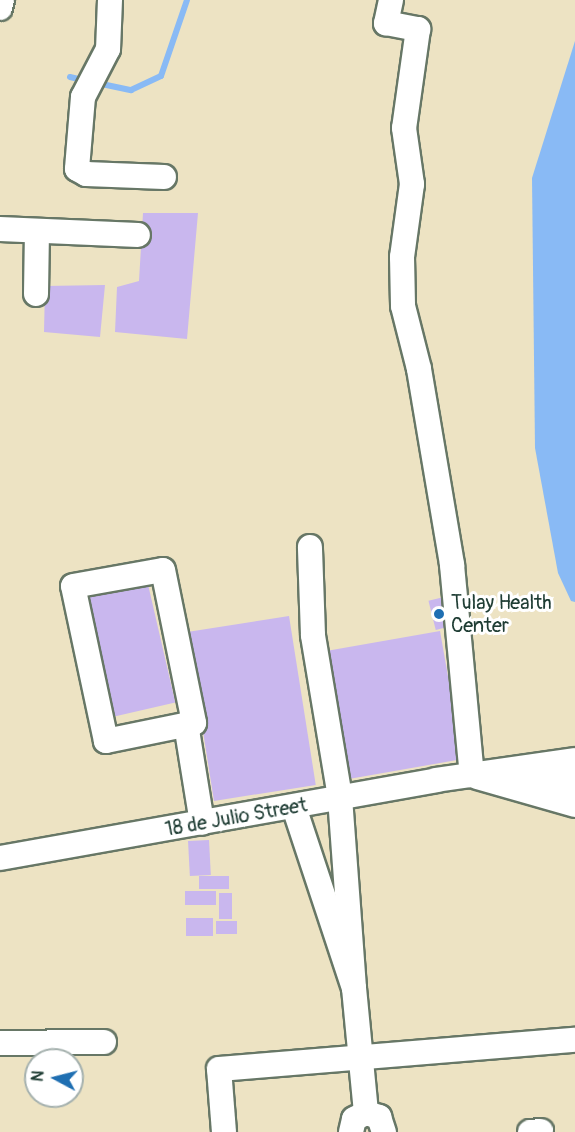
<!DOCTYPE html>
<html>
<head>
<meta charset="utf-8">
<style>
  body { margin:0 }
  #map { position:relative; width:575px; height:1132px; overflow:hidden; background:#ede3c3; font-family:Pangolin,sans-serif }
  div>[style] { position:absolute }
  [style*='--x'] { left:calc(var(--x)*1px); top:calc(var(--y)*1px); width:calc(var(--w)*1px); rotate:calc(var(--a)*1deg) }
  .water>* { inset:0; background:#89baf5 }
  .stream>* { height:6px; margin:-3px; padding:0 3px; transform-origin:3px; border-radius:3px; background:#89baf5 }
  .building>* { inset:0; background:#c9b7ee; transform-origin:0 0 }
  .roads { filter:drop-shadow(2px 0 #677766) drop-shadow(-2px 0 #677766) drop-shadow(0 2px #677766) drop-shadow(0 -2px #677766) }
  .minor>* { height:24px; margin:-12px; padding:0 12px; transform-origin:12px; border-radius:12px; background:#fff }
  .dots>* { width:16px; height:16px; translate:-50% -50%; box-sizing:border-box; border:3px solid #fff; border-radius:50% }
  span { translate:-50% -50%; white-space:nowrap; text-align:center; line-height:1.15; -webkit-text-stroke:6px #fff; paint-order:stroke }
  .poi-label { font-size:20px; color:#1f3d34 }
  .left { translate:0 -50%; text-align:left }
  .street-label { font-size:20px; color:#1f3d34 }
  .north { position:absolute; left:24px; top:1048px; width:60px; height:60px; box-sizing:border-box; background:#fff; border:2px solid #a5b1ae; border-radius:50%; rotate:277deg; font-size:16px; font-weight:700; line-height:24px; text-align:center; color:#1f3d34 }
  .north::after { content:''; display:block; margin:auto; width:21px; height:27px; background:#1f6fb2; clip-path:polygon(50% 0,100% 100%,50% 72%,0 100%) }
</style>
</head>
<body>
<div id="map">
  <div class="water">
    <i style="clip-path:polygon(575px 41px,575px 602px,571px 601px,558px 573px,535px 448px,532px 178px)"></i>
  </div>
  <div class="stream">
    <i style="--x:70;--y:77;--w:17;--a:13"></i>
    <i style="--x:97;--y:83;--w:35;--a:12"></i>
    <i style="--x:131;--y:90;--w:33;--a:-25"></i>
    <i style="--x:161;--y:76;--w:80;--a:-71.1"></i>
  </div>
  <div class="building">
    <i style="clip-path:polygon(143px 213px,198px 213px,187px 339px,115px 332px,117px 287px,139px 281px)"></i>
    <i style="clip-path:polygon(105px 285px,100px 337px,44px 332px,45px 286px)"></i>
    <i style="left:144px;top:567px;width:139px;height:68px;rotate:77deg"></i>
    <i style="left:444px;top:597px;width:30px;height:16px;rotate:76deg"></i>
    <i style="left:289px;top:616px;width:171px;height:103px;rotate:81deg"></i>
    <i style="left:440px;top:631px;width:130px;height:117px;rotate:80deg"></i>
    <i style="left:209px;top:840px;width:35px;height:21px;rotate:87deg"></i>
    <i style="left:229px;top:876px;width:13px;height:30px;rotate:90deg"></i>
    <i style="left:216px;top:891px;width:14px;height:31px;rotate:90deg"></i>
    <i style="left:219px;top:893px;width:13px;height:26px"></i>
    <i style="left:186px;top:918px;width:27px;height:18px"></i>
    <i style="left:216px;top:921px;width:21px;height:13px"></i>
  </div>
  <div class="roads">
    <div class="minor">
      <i style="--x:110;--y:0;--w:49;--a:92.3"></i>
      <i style="--x:108;--y:49;--w:54;--a:117.5"></i>
      <i style="--x:83;--y:97;--w:72;--a:94.8"></i>
      <i style="--x:77;--y:169;--w:10;--a:29"></i>
      <i style="--x:86;--y:174;--w:78;--a:2.2"></i>
      <i style="--x:391;--y:0;--w:24;--a:102"></i>
      <i style="--x:386;--y:23;--w:33;--a:11"></i>
      <i style="--x:418;--y:29;--w:100;--a:98"></i>
      <i style="--x:404;--y:128;--w:57;--a:81.9"></i>
      <i style="--x:412;--y:184;--w:74;--a:97.8"></i>
      <i style="--x:402;--y:257;--w:49;--a:88.8"></i>
      <i style="--x:403;--y:306;--w:65;--a:75.7"></i>
      <i style="--x:419;--y:369;--w:199;--a:80.4"></i>
      <i style="--x:452;--y:565;--w:211;--a:84.6"></i>
      <i style="--x:0;--y:8;--w:8;--a:-76"></i>
      <i style="--x:0;--y:229;--w:138;--a:2.5"></i>
      <i style="--x:36;--y:294;--w:61;--a:-89.1"></i>
      <i style="--x:163;--y:570;--w:156;--a:78.5"></i>
      <i style="--x:194;--y:723;--w:90;--a:168.4"></i>
      <i style="--x:106;--y:741;--w:158;--a:-102"></i>
      <i style="--x:73;--y:586;--w:91;--a:-10.1"></i>
      <i style="--x:186;--y:724;--w:100;--a:80.8"></i>
      <i style="--x:477;--y:777;--w:102;--a:15.9"></i>
      <i style="--x:519;--y:779;--w:56;--a:4.1"></i>
      <i style="--x:294;--y:807;--w:191;--a:71.7"></i>
      <i style="--x:354;--y:988;--w:192;--a:-94.2"></i>
      <i style="--x:340;--y:797;--w:164;--a:-99.5"></i>
      <i style="--x:313;--y:635;--w:88;--a:-92"></i>
      <i style="--x:0;--y:858;--w:443;--a:-10.1"></i>
      <i style="--x:436;--y:780;--w:140;--a:-8.2"></i>
      <i style="--x:354;--y:988;--w:126;--a:84.5"></i>
      <i style="--x:0;--y:1043;--w:104;--a:-0.6"></i>
      <i style="--x:224;--y:1132;--w:63;--a:-94.5"></i>
      <i style="--x:219;--y:1069;--w:357;--a:-4.7"></i>
      <i style="--x:351;--y:1132;--w:13;--a:-77"></i>
      <i style="--x:354;--y:1119;--w:13;--a:-27"></i>
      <i style="--x:366;--y:1113;--w:14;--a:17"></i>
      <i style="--x:379;--y:1117;--w:16;--a:72"></i>
      <i style="--x:530;--y:1132;--w:11;--a:-5"></i>
    </div>
  </div>
  <div class="dots">
    <i style="left:439px;top:614px;background:#1f6fb2"></i>
  </div>
  <div class="poi-label">
    <span class="left" style="left:451px;top:614px">Tulay Health<br>Center</span>
  </div>
  <div class="street-label">
    <span style="left:236px;top:817px;rotate:-10deg">18 de Julio Street</span>
  </div>
  <div class="north">N</div>
</div>
</body>
</html>
